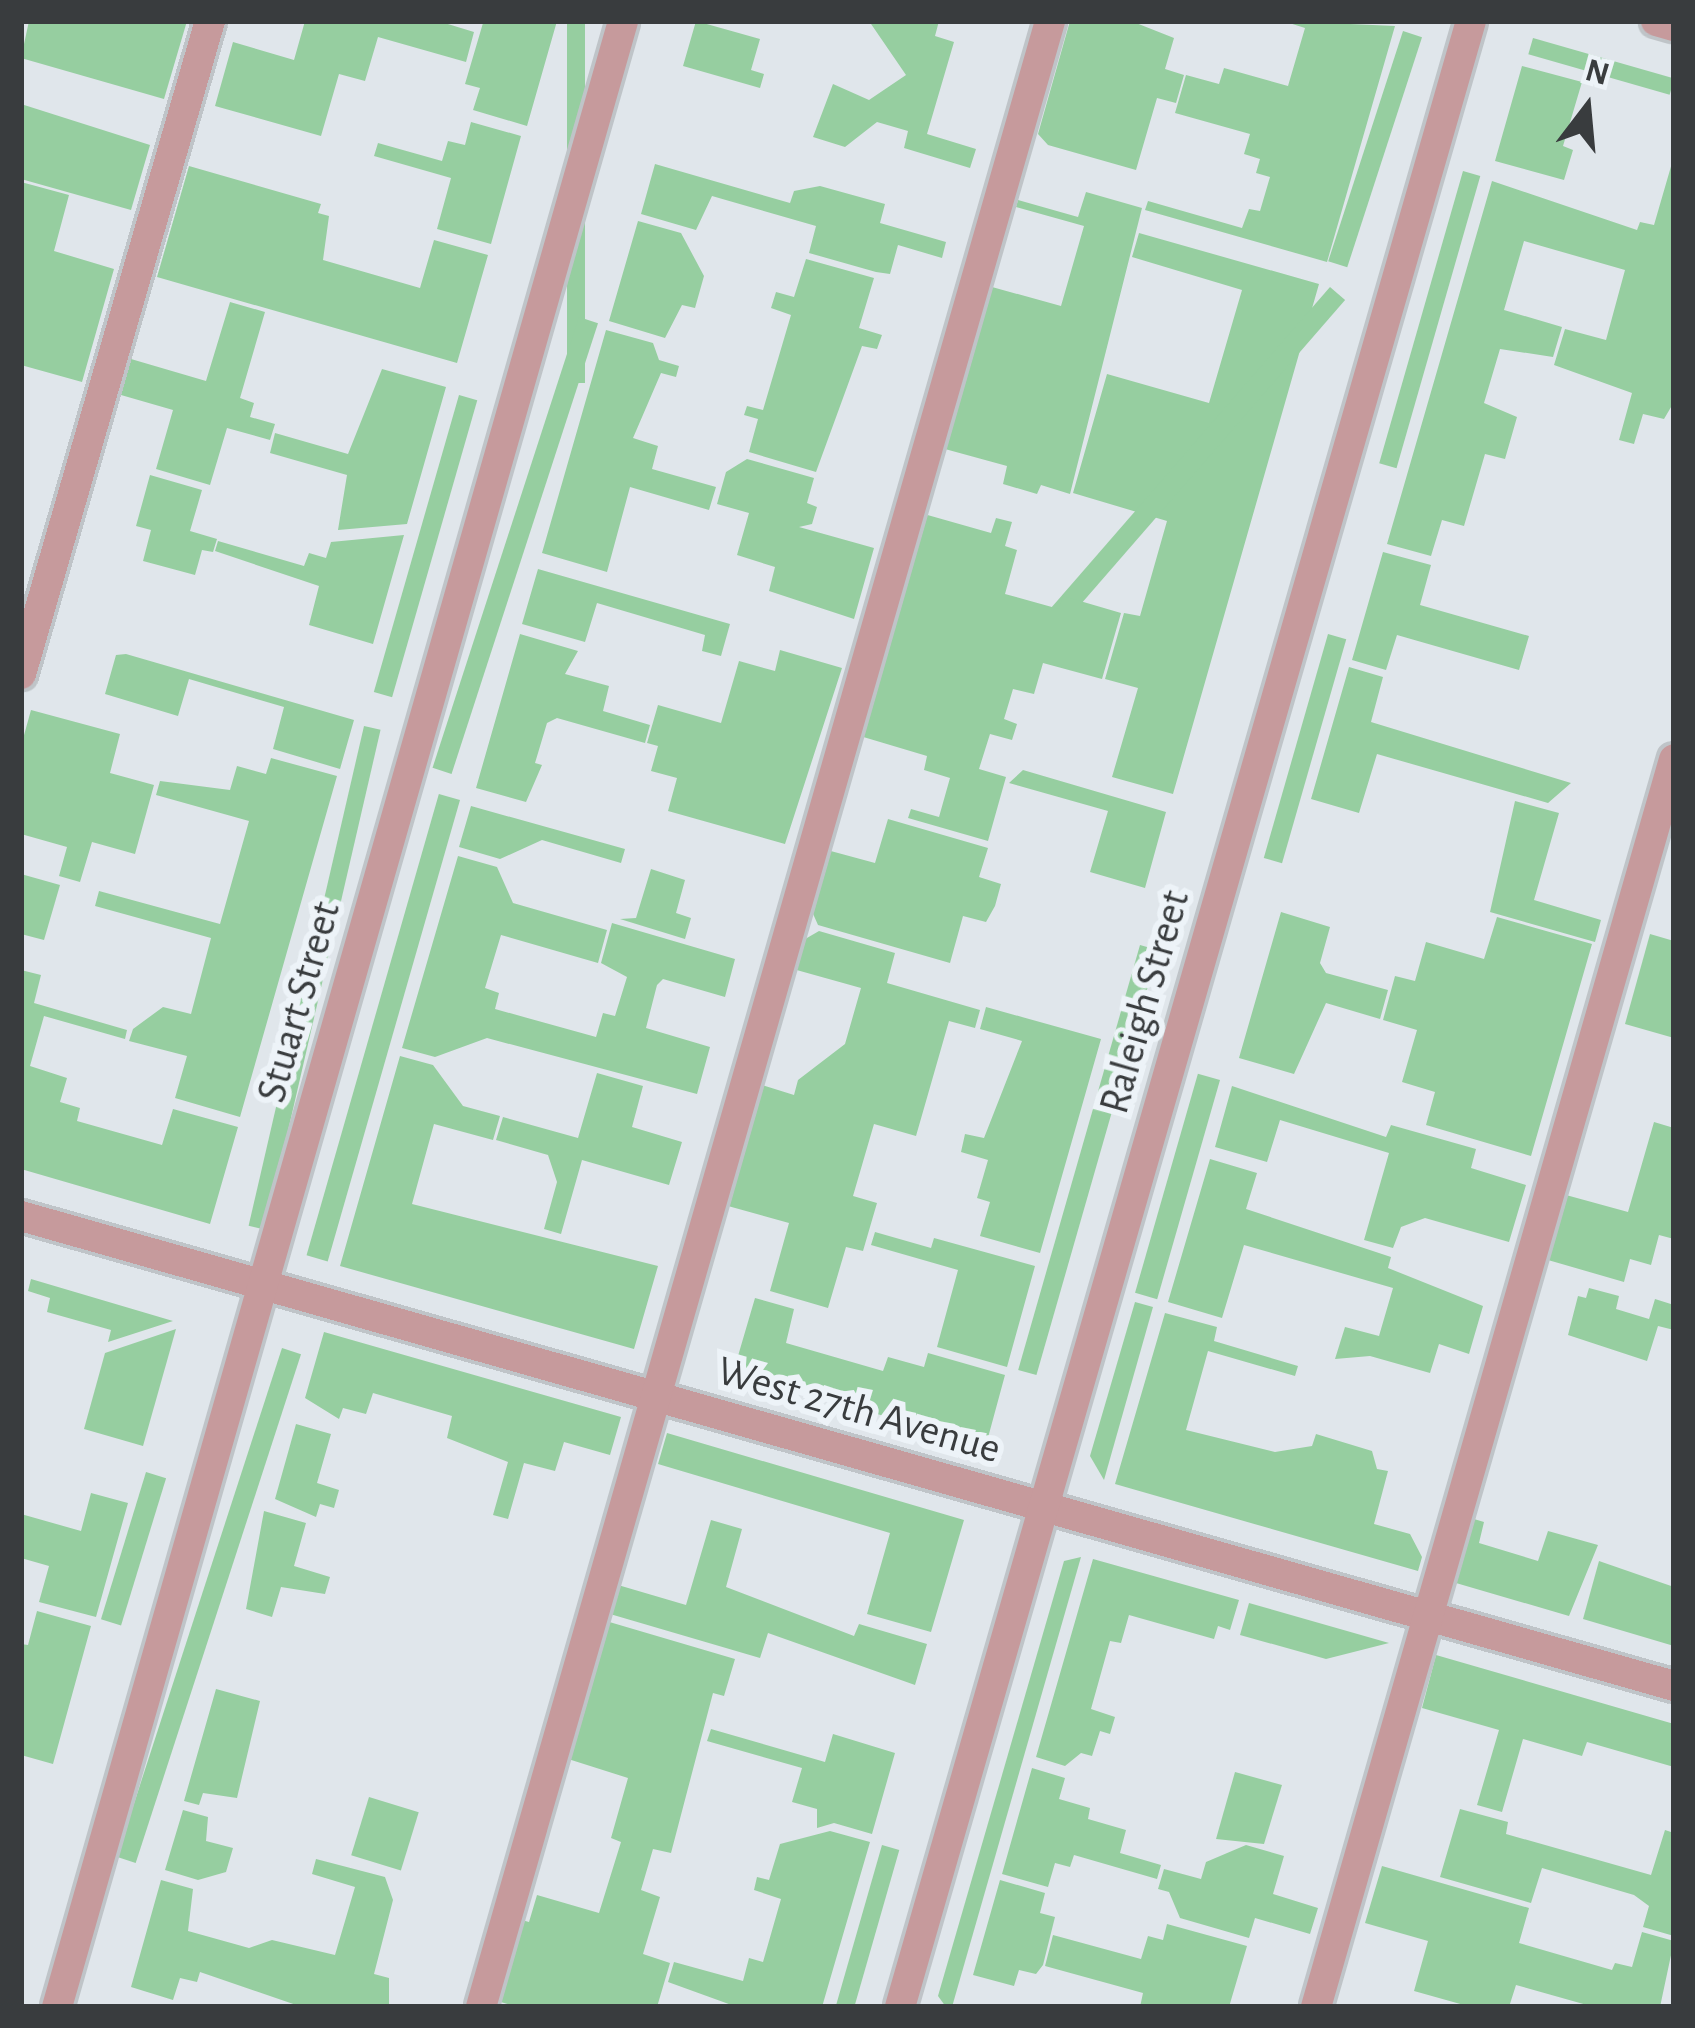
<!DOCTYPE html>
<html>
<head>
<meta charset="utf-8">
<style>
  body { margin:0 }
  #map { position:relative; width:1695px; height:2028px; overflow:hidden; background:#e0e6eb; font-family:"Alegreya Sans",sans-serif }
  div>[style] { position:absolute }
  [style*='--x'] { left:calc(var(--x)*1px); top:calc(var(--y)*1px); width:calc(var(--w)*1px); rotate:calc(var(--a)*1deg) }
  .green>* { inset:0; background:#96cea0; transform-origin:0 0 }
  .roads { filter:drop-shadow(3px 0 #bfc4c8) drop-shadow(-3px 0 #bfc4c8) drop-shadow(0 3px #bfc4c8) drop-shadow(0 -3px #bfc4c8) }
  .minor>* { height:30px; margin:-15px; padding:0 15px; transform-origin:15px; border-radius:15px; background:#c69a9c }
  span { translate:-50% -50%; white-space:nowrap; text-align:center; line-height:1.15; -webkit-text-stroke:12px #edf3f8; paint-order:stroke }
  .street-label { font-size:42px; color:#393c3e }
  .frame { position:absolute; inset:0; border:24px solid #393c3e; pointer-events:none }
  .north { position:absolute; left:1527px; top:48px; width:120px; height:120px; -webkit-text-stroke:9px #edf3f8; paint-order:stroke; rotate:16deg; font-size:33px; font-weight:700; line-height:48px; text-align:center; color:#393c3e }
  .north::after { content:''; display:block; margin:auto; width:42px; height:54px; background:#393c3e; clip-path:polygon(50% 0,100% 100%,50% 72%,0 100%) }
</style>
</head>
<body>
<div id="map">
  <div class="green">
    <i style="clip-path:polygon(29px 21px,187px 21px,164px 99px,21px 58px)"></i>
    <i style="clip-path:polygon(305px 21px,438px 21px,474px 32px,466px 62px,378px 37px,365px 81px,339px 74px,321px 136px,215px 106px,233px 42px,294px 60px)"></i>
    <i style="clip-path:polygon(497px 21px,557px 21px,527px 126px,473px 110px,480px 88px,465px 84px,483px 23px)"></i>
    <i style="left:567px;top:21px;width:18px;height:362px"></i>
    <i style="clip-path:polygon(696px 21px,760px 39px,751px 70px,764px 74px,760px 88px,683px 66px)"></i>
    <i style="clip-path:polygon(869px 21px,939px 21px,935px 36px,954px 42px,927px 134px,976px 149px,970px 168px,904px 148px,908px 131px,877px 122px,845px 147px,813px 137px,833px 84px,869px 100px,906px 75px)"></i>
    <i style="clip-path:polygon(1070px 21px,1131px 21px,1174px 38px,1165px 69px,1184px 75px,1176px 103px,1157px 98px,1136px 170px,1048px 145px,1038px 134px)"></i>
    <i style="clip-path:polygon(1283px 21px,1395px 26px,1327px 262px,1145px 210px,1148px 201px,1242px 228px,1249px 209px,1260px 211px,1270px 177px,1256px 173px,1260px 159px,1244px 154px,1250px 134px,1175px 113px,1186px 75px,1219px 84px,1224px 68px,1288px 86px,1305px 28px)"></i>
    <i style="left:1403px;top:31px;width:20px;height:242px;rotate:18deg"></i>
    <i style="left:1533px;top:38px;width:147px;height:17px;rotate:16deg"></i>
    <i style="clip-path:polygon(1522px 66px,1582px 82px,1563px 146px,1573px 150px,1564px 180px,1495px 161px)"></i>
    <i style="clip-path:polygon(21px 104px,150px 145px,131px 210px,21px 179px)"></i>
    <i style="clip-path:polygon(471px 122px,521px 136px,491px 244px,437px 229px,451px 178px,374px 156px,378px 143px,442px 161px,448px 141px,465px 145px)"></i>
    <i style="clip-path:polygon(1674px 156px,1674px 402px,1664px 419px,1643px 414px,1634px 444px,1619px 440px,1632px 393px,1554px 365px,1565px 329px,1606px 340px,1625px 270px,1524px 241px,1504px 310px,1562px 327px,1553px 357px,1500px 349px,1484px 403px,1517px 417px,1505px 459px,1485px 454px,1464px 526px,1442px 520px,1431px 556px,1387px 544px,1492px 181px,1637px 230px,1640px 222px,1654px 225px)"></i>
    <i style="clip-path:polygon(655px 164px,790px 203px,794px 191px,820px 186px,885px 204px,880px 223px,946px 242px,942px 258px,898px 245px,890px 274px,876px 272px,809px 253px,816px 226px,712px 196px,696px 230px,641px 214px)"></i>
    <i style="clip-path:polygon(189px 166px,321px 204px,318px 213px,329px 216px,323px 260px,420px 288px,434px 240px,488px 255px,457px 363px,157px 277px)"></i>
    <i style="left:1463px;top:171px;width:18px;height:304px;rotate:16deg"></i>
    <i style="clip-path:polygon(21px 182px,69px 195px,54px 251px,114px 269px,82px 382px,21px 365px)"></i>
    <i style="clip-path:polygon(1086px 192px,1142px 208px,1070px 494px,1041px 485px,1037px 494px,1003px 484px,1007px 466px,945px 449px,992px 287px,1061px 306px,1084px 226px,1016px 207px,1018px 200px,1078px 217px)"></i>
    <i style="clip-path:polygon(638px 221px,681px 233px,704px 276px,695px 308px,682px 305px,665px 338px,609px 321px)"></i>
    <i style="clip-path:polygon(1139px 233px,1319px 284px,1173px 794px,1112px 777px,1138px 688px,1105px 679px,1124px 613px,1140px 616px,1167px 521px,1073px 493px,1107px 374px,1209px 403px,1242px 290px,1132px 257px)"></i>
    <i style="clip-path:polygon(806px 259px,874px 278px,859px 328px,882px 335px,877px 349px,862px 346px,816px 472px,749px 452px,758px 419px,744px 415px,747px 406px,763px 410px,791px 315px,771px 308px,776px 292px,794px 297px)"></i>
    <i style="left:1330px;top:287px;width:20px;height:531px;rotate:41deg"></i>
    <i style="clip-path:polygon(230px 302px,265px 312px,240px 398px,254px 403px,250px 417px,275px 424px,270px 440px,227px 428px,210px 485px,156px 469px,173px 410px,121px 395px,131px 359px,206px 381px)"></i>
    <i style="left:579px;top:317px;width:20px;height:474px;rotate:18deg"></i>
    <i style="clip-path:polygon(606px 330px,653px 343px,659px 360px,679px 366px,676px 377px,661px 373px,633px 438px,658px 446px,652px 469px,716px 487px,709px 510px,630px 487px,607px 572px,542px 553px)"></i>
    <i style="clip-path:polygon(382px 369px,446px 387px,407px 524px,338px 530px,347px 475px,270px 453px,275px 433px,348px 454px)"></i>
    <i style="left:459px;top:395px;width:19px;height:309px;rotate:16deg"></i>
    <i style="clip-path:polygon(747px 459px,814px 478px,807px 503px,817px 507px,812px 524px,799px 527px,874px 548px,854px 619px,769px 591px,775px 567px,737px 555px,749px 513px,717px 504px,726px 472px)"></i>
    <i style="clip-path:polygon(150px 475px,202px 490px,190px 531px,217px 539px,213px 552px,202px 550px,195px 575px,143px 561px,151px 530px,136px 526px)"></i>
    <i style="clip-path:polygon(924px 514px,991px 533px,996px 518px,1012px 522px,1005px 546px,1017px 550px,1005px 594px,1059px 609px,1063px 596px,1121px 613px,1102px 679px,1043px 663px,1034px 694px,1013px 689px,1004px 719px,1017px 724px,1012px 740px,990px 734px,979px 769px,1006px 777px,988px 841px,908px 818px,911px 809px,939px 817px,950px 778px,924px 770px,927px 756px,860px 736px)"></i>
    <i style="clip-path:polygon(404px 535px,373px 644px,309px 625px,319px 586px,215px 551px,218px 541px,304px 566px,309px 553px,326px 558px,331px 542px)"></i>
    <i style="clip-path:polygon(1383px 552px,1431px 565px,1420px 605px,1529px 636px,1519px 670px,1397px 635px,1386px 670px,1352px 660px)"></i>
    <i style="clip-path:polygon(538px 569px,730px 624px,721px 656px,702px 651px,705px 635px,597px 603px,585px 642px,522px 624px)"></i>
    <i style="clip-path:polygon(520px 634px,578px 651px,565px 674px,609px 686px,603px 711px,650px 725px,645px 743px,557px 718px,547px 723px,535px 763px,542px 765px,526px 802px,476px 788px)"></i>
    <i style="left:1328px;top:634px;width:19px;height:233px;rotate:16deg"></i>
    <i style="clip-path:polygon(780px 650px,842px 668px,785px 844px,668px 811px,677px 778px,651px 771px,658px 746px,647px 743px,658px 705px,721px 723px,739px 661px,775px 671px)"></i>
    <i style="clip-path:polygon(126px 654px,354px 720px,340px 769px,273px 749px,284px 707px,189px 679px,178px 716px,105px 694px,116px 655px)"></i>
    <i style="clip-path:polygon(1349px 667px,1383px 677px,1371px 722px,1571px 783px,1548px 803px,1377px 754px,1359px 813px,1311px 799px)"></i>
    <i style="clip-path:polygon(31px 710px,120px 734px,110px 773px,154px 785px,135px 854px,92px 842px,80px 882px,59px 876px,67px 847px,21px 834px,21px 746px)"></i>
    <i style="left:364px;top:726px;width:17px;height:513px;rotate:13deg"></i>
    <i style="clip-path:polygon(271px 758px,337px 776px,240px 1117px,175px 1098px,187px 1056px,129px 1041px,133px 1029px,163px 1007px,191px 1014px,211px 938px,95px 906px,99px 891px,220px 924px,249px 821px,156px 795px,160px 781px,230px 790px,237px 766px,266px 774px)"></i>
    <i style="clip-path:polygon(1023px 770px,1166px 812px,1145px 888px,1090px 872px,1108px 811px,1009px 783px)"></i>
    <i style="left:460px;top:800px;width:480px;height:22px;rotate:106deg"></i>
    <i style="clip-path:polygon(1515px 801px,1559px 813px,1534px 900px,1601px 920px,1595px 942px,1490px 912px)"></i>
    <i style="clip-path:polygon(471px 806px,625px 849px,621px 863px,542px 840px,500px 859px,459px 847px)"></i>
    <i style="clip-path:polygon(888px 819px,988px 848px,979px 877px,1001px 884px,995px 906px,986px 922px,963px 916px,950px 963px,818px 925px,810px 907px,827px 850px,875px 863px)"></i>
    <i style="clip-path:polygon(458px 856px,497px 867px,513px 903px,607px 930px,598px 963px,501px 935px,485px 988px,499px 993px,495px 1009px,596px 1037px,603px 1013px,615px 1016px,627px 977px,601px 963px,612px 923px,735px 959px,725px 997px,663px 979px,657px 985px,646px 1028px,710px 1047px,697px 1094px,487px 1038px,435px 1057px,402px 1048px)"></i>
    <i style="clip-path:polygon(651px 869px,685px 880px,676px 913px,691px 918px,685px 939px,620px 919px,636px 918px)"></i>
    <i style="clip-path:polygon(21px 874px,60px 885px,44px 940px,21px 934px)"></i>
    <i style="clip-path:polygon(1281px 912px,1330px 927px,1320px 963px,1326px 973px,1388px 990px,1380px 1019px,1326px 1003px,1294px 1074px,1239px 1058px)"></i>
    <i style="clip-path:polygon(1497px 917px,1592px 944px,1531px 1156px,1426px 1125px,1435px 1092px,1402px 1082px,1417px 1030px,1383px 1020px,1395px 976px,1415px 981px,1426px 942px,1484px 959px)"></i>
    <i style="clip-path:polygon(819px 931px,895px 953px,887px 983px,980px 1010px,975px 1028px,949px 1021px,916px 1136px,874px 1124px,853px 1196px,877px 1203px,863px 1251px,846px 1247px,828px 1308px,770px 1291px,789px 1223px,728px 1206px,762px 1085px,794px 1095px,798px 1080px,845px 1044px,861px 988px,793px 969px,800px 942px)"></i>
    <i style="clip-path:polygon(1650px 934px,1674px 941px,1674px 1038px,1625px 1024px)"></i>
    <i style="left:1140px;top:945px;width:19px;height:442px;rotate:16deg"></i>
    <i style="clip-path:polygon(21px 970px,41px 975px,34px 1003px,127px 1030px,125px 1039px,44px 1016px,30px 1066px,67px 1078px,60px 1102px,80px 1108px,77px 1121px,162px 1145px,173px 1109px,238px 1127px,210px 1224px,21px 1169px)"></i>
    <i style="clip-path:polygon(986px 1007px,1101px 1039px,1040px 1253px,980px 1236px,990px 1202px,977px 1198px,988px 1160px,961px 1152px,965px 1134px,984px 1138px,1022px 1041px,980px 1029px)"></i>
    <i style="clip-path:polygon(400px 1056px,433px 1065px,463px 1106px,500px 1116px,493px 1140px,434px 1124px,412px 1204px,658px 1266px,634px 1349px,340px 1266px)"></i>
    <i style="clip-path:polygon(597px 1073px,643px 1086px,632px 1127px,682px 1142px,669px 1185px,582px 1160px,561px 1234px,544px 1229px,557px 1182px,548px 1155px,496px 1140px,503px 1117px,578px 1138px)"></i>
    <i style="left:1220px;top:1080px;width:228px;height:23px;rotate:106deg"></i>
    <i style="clip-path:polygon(1232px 1086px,1386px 1137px,1391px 1125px,1476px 1149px,1471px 1168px,1526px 1185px,1509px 1242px,1425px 1218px,1401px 1227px,1393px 1248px,1364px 1240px,1389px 1153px,1280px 1120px,1267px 1162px,1215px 1147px)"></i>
    <i style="clip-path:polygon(1654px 1122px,1674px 1128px,1674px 1239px,1659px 1235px,1651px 1265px,1630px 1259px,1624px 1282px,1548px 1260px,1566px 1195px,1628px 1212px)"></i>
    <i style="clip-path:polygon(1210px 1159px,1257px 1173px,1246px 1209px,1391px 1257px,1388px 1268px,1483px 1306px,1469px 1354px,1439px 1344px,1430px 1373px,1370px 1356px,1335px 1359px,1345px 1327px,1379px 1336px,1393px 1288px,1244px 1245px,1222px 1318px,1168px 1302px)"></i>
    <i style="clip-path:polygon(875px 1232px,931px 1248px,934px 1238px,1035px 1266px,1007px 1367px,937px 1347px,958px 1270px,871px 1245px)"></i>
    <i style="clip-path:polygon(31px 1279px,173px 1321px,108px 1342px,111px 1330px,47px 1312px,50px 1298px,28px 1291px)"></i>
    <i style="clip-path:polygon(1589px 1288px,1619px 1296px,1616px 1309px,1649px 1319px,1655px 1299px,1674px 1305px,1674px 1330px,1658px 1326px,1647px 1361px,1568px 1335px,1578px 1296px,1586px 1298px)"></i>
    <i style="clip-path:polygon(755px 1298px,794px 1309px,786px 1343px,883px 1371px,888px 1357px,924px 1367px,928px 1353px,1005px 1375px,986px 1445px,733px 1373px)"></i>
    <i style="clip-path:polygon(1135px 1302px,1153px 1307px,1104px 1480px,1090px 1456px)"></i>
    <i style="clip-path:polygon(1165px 1313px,1217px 1327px,1214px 1341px,1298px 1366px,1295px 1376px,1208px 1351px,1186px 1430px,1275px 1452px,1312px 1446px,1316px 1434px,1372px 1451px,1377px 1469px,1388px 1471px,1374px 1524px,1410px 1534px,1422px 1557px,1418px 1571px,1115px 1484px)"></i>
    <i style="clip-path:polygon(176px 1329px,143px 1446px,84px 1429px,105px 1353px)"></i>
    <i style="clip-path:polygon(324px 1332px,621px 1417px,610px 1455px,564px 1442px,555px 1471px,524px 1463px,508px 1519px,493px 1515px,508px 1462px,447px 1438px,452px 1416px,373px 1393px,366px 1414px,343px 1408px,339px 1419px,305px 1398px)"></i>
    <i style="left:282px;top:1348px;width:20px;height:535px;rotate:18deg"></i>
    <i style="clip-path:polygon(296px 1424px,331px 1434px,317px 1483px,339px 1490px,334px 1508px,320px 1504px,316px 1517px,275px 1499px)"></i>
    <i style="clip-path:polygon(667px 1433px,964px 1520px,931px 1632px,867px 1614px,890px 1533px,658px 1464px)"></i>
    <i style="left:146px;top:1472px;width:21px;height:154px;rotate:17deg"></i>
    <i style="clip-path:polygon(91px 1493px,128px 1503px,96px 1617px,39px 1602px,49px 1566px,21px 1558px,21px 1514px,81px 1531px)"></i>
    <i style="clip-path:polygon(264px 1511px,306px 1523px,294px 1566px,330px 1577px,325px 1594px,281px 1587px,272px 1617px,246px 1609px)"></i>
    <i style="clip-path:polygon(1474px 1519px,1484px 1522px,1479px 1543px,1538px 1561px,1548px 1531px,1598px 1545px,1569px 1616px,1456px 1583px)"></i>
    <i style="clip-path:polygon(711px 1520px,742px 1529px,726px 1587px,854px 1636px,859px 1624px,927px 1644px,915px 1685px,768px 1633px,760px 1658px,610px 1614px,618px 1585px,686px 1605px)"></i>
    <i style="clip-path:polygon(1081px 1557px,952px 2007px,946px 2007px,938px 1996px,1064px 1561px)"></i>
    <i style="clip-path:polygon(1093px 1559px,1239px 1600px,1230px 1630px,1218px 1626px,1214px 1639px,1129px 1615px,1121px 1643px,1110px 1641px,1091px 1709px,1115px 1717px,1110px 1734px,1100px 1731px,1092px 1756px,1081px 1753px,1065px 1766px,1036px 1757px)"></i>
    <i style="clip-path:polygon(1599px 1561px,1674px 1587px,1674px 1646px,1583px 1619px)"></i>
    <i style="clip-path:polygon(1249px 1603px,1389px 1643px,1326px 1659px,1240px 1635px)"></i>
    <i style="clip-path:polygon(37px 1611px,91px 1626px,53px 1764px,21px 1755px,21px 1644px,28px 1645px)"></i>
    <i style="clip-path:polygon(606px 1621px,735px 1659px,724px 1696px,713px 1693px,671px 1853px,653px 1849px,641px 1890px,660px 1897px,643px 1954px,670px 1963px,657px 2007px,517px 2007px,494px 2000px,518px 1919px,529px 1922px,537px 1895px,599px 1913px,621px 1842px,611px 1838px,628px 1778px,565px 1758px)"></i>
    <i style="clip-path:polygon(1436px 1655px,1674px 1724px,1674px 1767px,1587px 1742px,1582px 1756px,1523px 1739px,1502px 1812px,1477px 1805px,1499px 1730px,1422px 1708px)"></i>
    <i style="clip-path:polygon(216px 1689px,260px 1701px,237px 1798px,203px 1793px,199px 1805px,184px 1801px)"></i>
    <i style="clip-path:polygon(711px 1729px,825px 1762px,833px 1734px,895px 1753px,872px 1834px,834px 1823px,817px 1828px,817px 1809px,792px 1802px,802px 1768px,707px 1741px)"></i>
    <i style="clip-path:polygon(1032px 1768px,1065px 1778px,1059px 1799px,1090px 1808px,1088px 1819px,1126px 1830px,1120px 1853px,1161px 1865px,1157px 1879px,1074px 1855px,1070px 1867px,1055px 1863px,1048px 1887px,1002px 1874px)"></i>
    <i style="clip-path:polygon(1235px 1772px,1282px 1785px,1264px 1844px,1216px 1839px)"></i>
    <i style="left:369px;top:1797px;width:52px;height:61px;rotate:17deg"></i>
    <i style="clip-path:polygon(1460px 1809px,1508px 1822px,1506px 1834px,1651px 1875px,1665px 1830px,1674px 1833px,1674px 1936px,1643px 1927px,1649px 1906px,1634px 1895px,1542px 1868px,1531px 1903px,1440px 1877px)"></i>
    <i style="clip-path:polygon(183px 1810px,208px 1817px,206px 1841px,233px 1848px,226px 1872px,198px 1880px,165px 1870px)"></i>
    <i style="clip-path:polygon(830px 1831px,870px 1842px,822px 2007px,737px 2007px,668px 1982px,674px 1962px,743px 1981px,749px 1958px,763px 1962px,781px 1899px,754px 1890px,757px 1877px,769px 1880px,780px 1844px)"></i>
    <i style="left:882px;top:1845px;width:18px;height:169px;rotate:16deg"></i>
    <i style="clip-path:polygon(1246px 1845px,1284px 1856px,1273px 1894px,1318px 1908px,1310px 1934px,1255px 1918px,1249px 1938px,1180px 1918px,1169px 1892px,1158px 1889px,1164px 1869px,1201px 1879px,1206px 1862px)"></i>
    <i style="clip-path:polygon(316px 1859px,385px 1877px,393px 1900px,374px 1974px,389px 1978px,389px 2007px,302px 2007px,200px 1972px,197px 1982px,180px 1978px,173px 2000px,131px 1987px,161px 1880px,193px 1889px,188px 1931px,249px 1948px,272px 1940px,335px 1955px,355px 1887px,312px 1874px)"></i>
    <i style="clip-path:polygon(1382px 1866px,1529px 1908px,1519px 1943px,1612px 1970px,1615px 1963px,1632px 1967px,1642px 1932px,1674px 1941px,1660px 2007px,1594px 2007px,1516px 1985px,1509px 2007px,1471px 2007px,1414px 1991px,1428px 1941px,1365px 1923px)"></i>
    <i style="clip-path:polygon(1000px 1880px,1045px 1893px,1040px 1913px,1055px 1917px,1043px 1965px,1036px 1974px,1019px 1970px,1014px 1986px,973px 1975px)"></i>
    <i style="clip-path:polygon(1167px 1924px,1247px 1946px,1229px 2007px,1140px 2007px,1143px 1993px,1045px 1966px,1053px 1935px,1141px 1959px,1148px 1936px,1163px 1940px)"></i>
  </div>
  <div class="roads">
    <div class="minor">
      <i style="--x:1656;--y:21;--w:19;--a:16"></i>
      <i style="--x:21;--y:674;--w:680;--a:-73.86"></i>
      <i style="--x:21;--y:1216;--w:1719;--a:15.87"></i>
      <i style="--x:57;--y:2007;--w:2065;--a:-74.09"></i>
      <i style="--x:481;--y:2007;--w:2066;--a:-74.01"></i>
      <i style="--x:900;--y:2007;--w:2066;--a:-73.96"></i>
      <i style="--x:1316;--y:2007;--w:1298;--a:-73.99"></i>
    </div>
  </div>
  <div class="street-label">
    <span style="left:299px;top:1002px;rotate:-74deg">Stuart Street</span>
    <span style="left:1145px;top:1002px;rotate:-74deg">Raleigh Street</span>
    <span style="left:859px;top:1410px;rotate:16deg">West 27th Avenue</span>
  </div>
  <div class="frame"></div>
  <div class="north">N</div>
</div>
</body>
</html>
